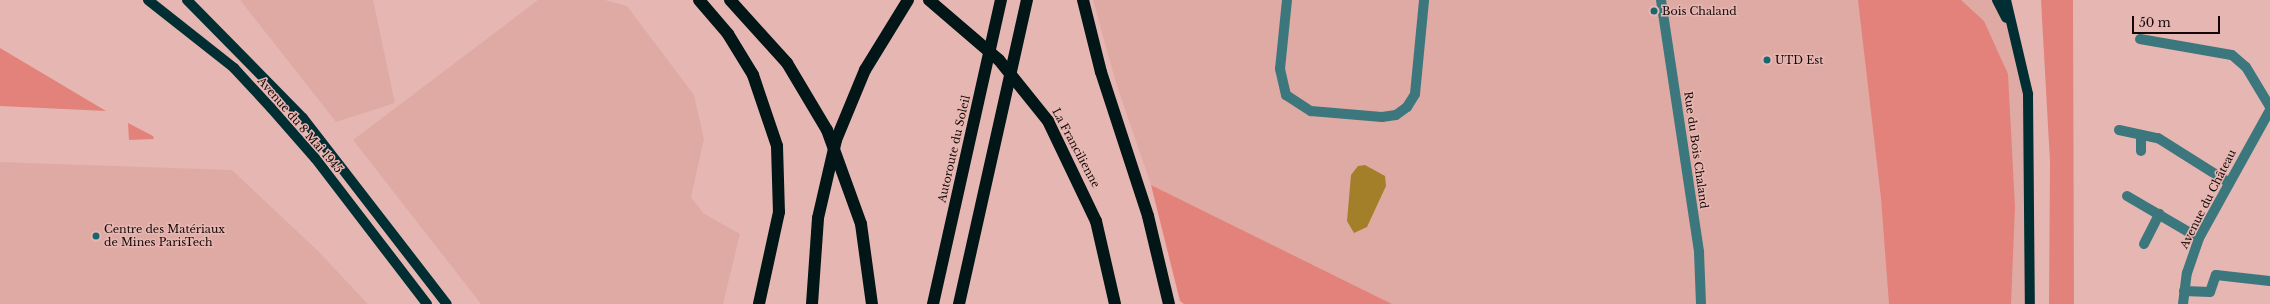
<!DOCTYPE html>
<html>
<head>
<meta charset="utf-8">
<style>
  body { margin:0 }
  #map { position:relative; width:2270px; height:304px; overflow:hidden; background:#e6b7b2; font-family:"Libre Baskerville",serif }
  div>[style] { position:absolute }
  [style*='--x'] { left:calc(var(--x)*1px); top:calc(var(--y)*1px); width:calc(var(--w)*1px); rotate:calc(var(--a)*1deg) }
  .built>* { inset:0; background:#e0aaa4 }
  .green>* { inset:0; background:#e2827a }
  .water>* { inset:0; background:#a37f2a }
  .minor>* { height:10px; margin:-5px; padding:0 5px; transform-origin:5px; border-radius:5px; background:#3d777e }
  .major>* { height:10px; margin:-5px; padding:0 5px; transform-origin:5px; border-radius:5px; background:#012e33 }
  .highway>* { height:12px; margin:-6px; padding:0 6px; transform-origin:6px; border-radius:6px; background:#021517 }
  .dots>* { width:11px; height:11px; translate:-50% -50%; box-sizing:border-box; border:2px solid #e6b7b2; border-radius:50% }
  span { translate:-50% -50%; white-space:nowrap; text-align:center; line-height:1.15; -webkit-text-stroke:3px #e6b7b2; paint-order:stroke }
  .poi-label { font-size:11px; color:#150706 }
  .left { translate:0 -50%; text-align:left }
  .street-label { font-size:11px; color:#150706 }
  .scale { position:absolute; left:2132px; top:16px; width:88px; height:18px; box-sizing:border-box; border:2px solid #150706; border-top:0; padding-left:5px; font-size:12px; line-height:14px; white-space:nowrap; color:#150706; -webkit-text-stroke:3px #e6b7b2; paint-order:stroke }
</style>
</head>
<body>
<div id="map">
  <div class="built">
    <i style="clip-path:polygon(240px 0,373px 0,395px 103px,336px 122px)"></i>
    <i style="clip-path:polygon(538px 0,605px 0,627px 6px,694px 95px,704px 139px,691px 197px,703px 213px,740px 234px,723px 304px,481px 304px,353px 140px)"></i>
    <i style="clip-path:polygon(1093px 0,1996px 0,2014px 34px,2027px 94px,2028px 304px,1392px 304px,1151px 185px,1116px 83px)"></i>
    <i style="clip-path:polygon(0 162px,232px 170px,317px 250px,368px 304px,0 304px)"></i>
  </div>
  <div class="green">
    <i style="clip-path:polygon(1858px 0,1961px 0,1984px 21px,2008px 74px,2015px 207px,2011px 304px,1889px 304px,1881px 198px)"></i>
    <i style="clip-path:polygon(2041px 0,2073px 0,2074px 304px,2049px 304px,2050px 162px)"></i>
    <i style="clip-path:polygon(0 48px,106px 111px,0 106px)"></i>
    <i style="clip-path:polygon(128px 123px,153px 136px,154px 139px,129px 140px)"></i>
    <i style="clip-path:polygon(1151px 185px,1392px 304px,1184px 304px,1180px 301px)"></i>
  </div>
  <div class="water">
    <i style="clip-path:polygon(1365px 165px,1385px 176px,1386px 186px,1367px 227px,1354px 233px,1347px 221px,1351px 175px,1358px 166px)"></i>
  </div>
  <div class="minor">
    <i style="--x:1287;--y:0;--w:69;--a:95.8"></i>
    <i style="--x:1280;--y:69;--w:27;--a:77"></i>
    <i style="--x:1286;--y:95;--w:30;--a:33"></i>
    <i style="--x:1311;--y:111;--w:71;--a:4.8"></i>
    <i style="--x:1382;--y:117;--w:14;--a:-8"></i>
    <i style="--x:1396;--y:115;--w:14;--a:-36"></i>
    <i style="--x:1407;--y:107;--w:15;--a:-58"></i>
    <i style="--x:1415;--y:94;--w:94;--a:-84.5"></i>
    <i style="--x:1661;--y:0;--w:255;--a:81.4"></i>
    <i style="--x:1699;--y:252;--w:52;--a:87.8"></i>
    <i style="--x:2140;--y:39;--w:93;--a:9.9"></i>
    <i style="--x:2232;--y:55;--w:18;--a:41"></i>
    <i style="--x:2246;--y:67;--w:47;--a:59"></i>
    <i style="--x:2119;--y:130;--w:40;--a:12"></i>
    <i style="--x:2158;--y:138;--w:83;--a:32.2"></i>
    <i style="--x:2141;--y:151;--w:16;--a:-90"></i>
    <i style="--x:2127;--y:196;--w:83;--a:30.3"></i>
    <i style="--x:2144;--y:244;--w:34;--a:-63"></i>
    <i style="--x:2184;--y:291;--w:26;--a:2"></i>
    <i style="--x:2210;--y:292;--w:18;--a:-71"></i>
    <i style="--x:2216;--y:275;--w:54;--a:6.3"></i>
    <i style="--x:2183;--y:304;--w:31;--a:-83"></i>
    <i style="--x:2187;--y:273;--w:37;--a:-71"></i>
    <i style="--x:2199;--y:238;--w:146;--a:-61"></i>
  </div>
  <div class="major">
    <i style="--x:148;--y:0;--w:110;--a:38.3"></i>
    <i style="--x:234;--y:68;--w:54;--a:47.2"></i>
    <i style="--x:271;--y:108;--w:67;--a:48.7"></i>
    <i style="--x:315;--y:158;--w:184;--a:52.5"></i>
    <i style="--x:187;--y:0;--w:165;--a:45.5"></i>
    <i style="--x:303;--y:118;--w:235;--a:52.3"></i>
    <i style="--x:1997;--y:0;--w:20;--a:63"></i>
    <i style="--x:2006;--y:0;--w:97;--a:76.8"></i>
    <i style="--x:2028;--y:94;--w:210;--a:89.5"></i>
  </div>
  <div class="highway">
    <i style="--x:699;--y:0;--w:45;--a:49.5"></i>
    <i style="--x:728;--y:34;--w:48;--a:58.6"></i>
    <i style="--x:753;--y:75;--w:75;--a:71.3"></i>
    <i style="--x:777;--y:146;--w:66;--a:88.3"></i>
    <i style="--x:779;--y:212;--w:94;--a:102.3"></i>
    <i style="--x:730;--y:0;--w:85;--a:47.9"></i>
    <i style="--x:787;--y:63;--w:78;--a:59.2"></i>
    <i style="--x:827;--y:130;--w:100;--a:70.1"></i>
    <i style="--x:861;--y:224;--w:81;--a:82.2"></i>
    <i style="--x:929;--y:0;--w:92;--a:40.6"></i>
    <i style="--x:999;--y:60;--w:78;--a:51.2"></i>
    <i style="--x:1048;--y:121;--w:111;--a:64.4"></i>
    <i style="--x:1096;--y:221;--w:85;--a:77.1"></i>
    <i style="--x:1083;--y:0;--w:74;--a:76"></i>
    <i style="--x:1101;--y:72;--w:151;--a:71.9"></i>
    <i style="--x:1148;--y:216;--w:90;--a:76.6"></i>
    <i style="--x:812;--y:304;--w:86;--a:-86"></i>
    <i style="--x:818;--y:218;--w:80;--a:-77"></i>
    <i style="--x:836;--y:140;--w:76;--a:-67.5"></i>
    <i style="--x:865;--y:70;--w:82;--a:-58.4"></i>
    <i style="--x:933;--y:304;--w:312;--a:-77.4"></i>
    <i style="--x:959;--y:304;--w:312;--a:-77.4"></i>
  </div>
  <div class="dots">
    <i style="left:1654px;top:11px;background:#19666e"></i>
    <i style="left:1767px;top:60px;background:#19666e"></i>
    <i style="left:96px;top:236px;background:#19666e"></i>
  </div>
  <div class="poi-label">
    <span class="left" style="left:1662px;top:11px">Bois Chaland</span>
    <span class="left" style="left:1775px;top:60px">UTD Est</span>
    <span class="left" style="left:104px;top:236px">Centre des Matériaux<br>de Mines ParisTech</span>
  </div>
  <div class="street-label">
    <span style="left:300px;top:125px;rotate:49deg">Avenue du 8 Mai 1945</span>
    <span style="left:1076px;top:148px;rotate:62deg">La Francilienne</span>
    <span style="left:954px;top:149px;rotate:-77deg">Autoroute du Soleil</span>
    <span style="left:1696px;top:150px;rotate:82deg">Rue du Bois Chaland</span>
    <span style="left:2208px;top:199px;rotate:-63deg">Avenue du Château</span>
  </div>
  <div class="scale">50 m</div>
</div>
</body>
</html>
